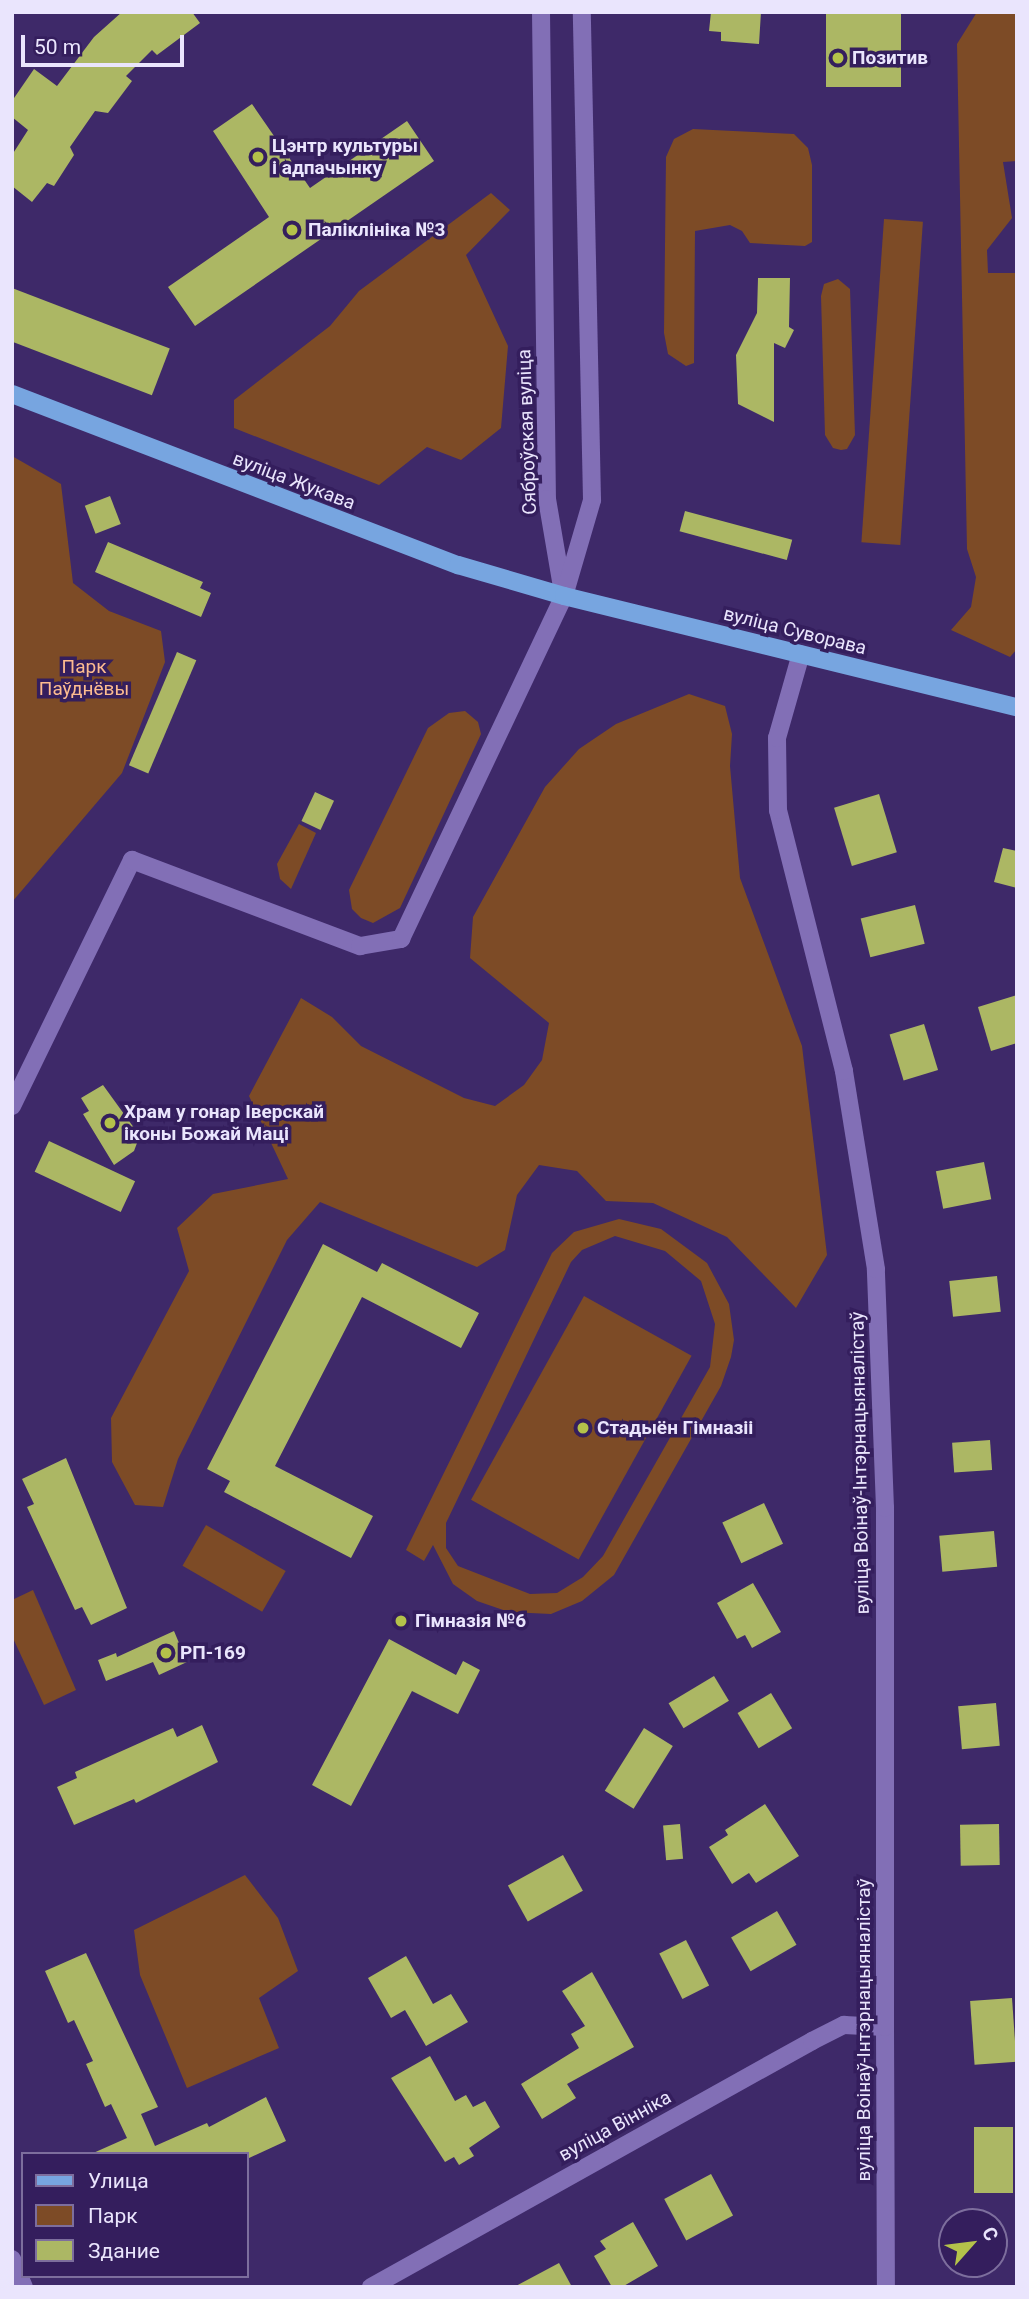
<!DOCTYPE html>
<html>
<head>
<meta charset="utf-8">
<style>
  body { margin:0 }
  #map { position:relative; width:1029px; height:2299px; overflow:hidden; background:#3e2969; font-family:Roboto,sans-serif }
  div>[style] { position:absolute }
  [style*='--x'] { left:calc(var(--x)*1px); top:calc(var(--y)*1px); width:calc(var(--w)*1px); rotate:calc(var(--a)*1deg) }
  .green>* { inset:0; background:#7d4b26; transform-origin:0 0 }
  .building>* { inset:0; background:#acb764; transform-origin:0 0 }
  .street>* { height:18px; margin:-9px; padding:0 9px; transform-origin:9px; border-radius:9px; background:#826fb6 }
  .secondary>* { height:18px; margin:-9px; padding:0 9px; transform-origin:9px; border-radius:9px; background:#826fb6 }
  .primary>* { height:18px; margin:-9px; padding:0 9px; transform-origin:9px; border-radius:9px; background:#77a5e0 }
  .dots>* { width:19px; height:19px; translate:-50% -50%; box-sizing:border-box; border:4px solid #341e5d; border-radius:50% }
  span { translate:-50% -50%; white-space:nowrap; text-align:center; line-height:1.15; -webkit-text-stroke:7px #341e5d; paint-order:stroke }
  .poi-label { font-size:19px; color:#eae5fd; font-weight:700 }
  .left { translate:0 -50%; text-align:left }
  .street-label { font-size:19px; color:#eae5fd }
  .park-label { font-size:19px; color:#fdbc90 }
  .frame { position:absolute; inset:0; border:14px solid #eae5fd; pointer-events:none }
  .legend { position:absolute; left:21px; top:2152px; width:228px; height:126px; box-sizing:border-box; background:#341e5d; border:2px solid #7d6e9d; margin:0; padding:9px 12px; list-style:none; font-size:21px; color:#eae5fd }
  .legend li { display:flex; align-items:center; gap:14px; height:35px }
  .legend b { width:35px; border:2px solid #7d6e9d }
  .north { position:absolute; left:938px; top:2208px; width:70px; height:70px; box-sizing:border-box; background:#341e5d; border:2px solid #7d6e9d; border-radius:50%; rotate:62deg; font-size:19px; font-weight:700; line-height:28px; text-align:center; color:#eae5fd }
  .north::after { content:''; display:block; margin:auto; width:24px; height:32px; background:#b4c24a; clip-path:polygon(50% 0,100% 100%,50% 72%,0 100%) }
  .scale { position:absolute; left:21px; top:35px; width:163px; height:32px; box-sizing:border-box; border:4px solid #eae5fd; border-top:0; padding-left:9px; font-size:21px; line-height:24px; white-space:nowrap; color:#eae5fd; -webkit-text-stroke:5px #341e5d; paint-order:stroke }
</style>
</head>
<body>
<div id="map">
  <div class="green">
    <i style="clip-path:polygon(977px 12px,1017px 12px,1017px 161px,1003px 162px,1012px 218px,987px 250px,988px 273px,1017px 273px,1017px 649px,1010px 657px,951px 630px,971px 607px,976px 577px,967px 549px,957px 44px)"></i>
    <i style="clip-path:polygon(693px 129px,794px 134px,808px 148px,812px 165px,812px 242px,805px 246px,750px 243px,742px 231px,730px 225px,695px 231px,694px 363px,686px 366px,668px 354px,664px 333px,666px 157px,674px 139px)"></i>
    <i style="clip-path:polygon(491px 193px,510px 210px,466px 255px,508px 346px,501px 428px,461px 460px,427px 447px,379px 485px,234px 428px,234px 400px,330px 326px,359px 291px)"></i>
    <i style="left:884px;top:219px;width:39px;height:324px;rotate:4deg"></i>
    <i style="clip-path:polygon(838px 279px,850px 289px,855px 435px,847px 449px,841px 450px,833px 448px,825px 435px,821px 296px,824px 284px)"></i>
    <i style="clip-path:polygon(12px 456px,61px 484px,73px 583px,109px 611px,161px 631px,165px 662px,122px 773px,12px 902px)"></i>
    <i style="clip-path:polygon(689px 694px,725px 706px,732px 734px,730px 766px,740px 878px,802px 1046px,827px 1255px,796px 1308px,727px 1237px,653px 1203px,606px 1201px,577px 1171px,539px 1165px,517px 1195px,505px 1250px,477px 1267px,320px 1202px,287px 1240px,178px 1459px,163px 1507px,135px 1505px,112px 1462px,111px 1418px,189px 1271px,177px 1228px,213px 1194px,288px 1179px,249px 1096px,301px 998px,332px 1017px,361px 1046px,464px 1098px,495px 1106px,524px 1085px,542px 1060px,549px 1023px,470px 958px,473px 917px,545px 787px,579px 749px,616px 724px)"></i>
    <i style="clip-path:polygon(465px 711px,478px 722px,481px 734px,400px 908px,373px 923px,361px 918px,352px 909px,349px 890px,428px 728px,449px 713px)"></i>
    <i style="clip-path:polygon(299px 824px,316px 833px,291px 889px,280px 879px,277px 864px)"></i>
    <i style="clip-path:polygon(evenodd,619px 1219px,661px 1229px,707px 1263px,729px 1304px,734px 1340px,731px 1357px,721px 1386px,614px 1575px,582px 1601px,551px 1614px,509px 1612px,477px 1601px,453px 1584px,433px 1545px,424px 1561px,406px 1550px,552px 1253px,574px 1232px,619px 1219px,615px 1236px,665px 1251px,701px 1281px,715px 1324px,710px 1367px,603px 1556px,583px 1577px,557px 1593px,530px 1594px,458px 1566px,446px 1548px,446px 1523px,571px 1262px,582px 1250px,615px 1236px)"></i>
    <i style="left:584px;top:1296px;width:123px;height:233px;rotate:29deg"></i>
    <i style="left:206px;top:1525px;width:92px;height:47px;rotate:30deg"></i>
    <i style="clip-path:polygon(33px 1590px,76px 1690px,44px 1705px,12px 1636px,12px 1600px)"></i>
    <i style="clip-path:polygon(245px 1875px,278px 1918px,298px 1971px,259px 1998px,279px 2048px,187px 2088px,140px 1975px,134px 1930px)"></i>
  </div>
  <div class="building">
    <i style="clip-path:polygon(122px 12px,192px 12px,200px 23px,157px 55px,152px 50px,126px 76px,132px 81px,108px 113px,95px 111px,70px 147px,74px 155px,54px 186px,47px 183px,32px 202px,12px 186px,12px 155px,28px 130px,12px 117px,12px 101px,34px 69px,57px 86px,94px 37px)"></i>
    <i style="clip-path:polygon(711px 12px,761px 12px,759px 44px,721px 41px,721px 32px,709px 31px)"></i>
    <i style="left:826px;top:12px;width:75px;height:75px"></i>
    <i style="clip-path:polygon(252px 104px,310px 188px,407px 121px,434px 161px,195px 326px,168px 287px,269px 217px,213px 131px)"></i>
    <i style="clip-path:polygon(758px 278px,790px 278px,789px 327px,794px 330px,785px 348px,774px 343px,774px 422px,738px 404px,736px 355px,757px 313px)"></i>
    <i style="left:12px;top:288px;width:169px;height:50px;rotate:21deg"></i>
    <i style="left:110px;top:496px;width:30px;height:27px;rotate:69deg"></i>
    <i style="left:685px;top:511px;width:111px;height:21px;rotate:15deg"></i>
    <i style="clip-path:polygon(108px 542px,203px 582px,200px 588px,211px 593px,201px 617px,95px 572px)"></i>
    <i style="left:177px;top:652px;width:21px;height:123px;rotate:23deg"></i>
    <i style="left:315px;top:792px;width:21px;height:32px;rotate:25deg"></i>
    <i style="left:879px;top:794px;width:61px;height:47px;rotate:73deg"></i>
    <i style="clip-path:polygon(1003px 848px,1017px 851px,1017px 888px,994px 882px)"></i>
    <i style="left:915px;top:905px;width:40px;height:56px;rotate:76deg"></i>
    <i style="clip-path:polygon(1017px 995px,1017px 1043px,991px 1051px,978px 1007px)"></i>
    <i style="left:924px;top:1024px;width:48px;height:36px;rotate:73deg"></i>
    <i style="clip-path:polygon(103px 1085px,137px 1132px,132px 1135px,137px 1143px,134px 1151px,114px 1165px,83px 1114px,89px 1111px,81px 1098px)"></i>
    <i style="left:49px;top:1141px;width:95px;height:34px;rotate:25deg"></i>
    <i style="left:984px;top:1162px;width:38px;height:49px;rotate:79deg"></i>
    <i style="clip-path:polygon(323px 1244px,377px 1272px,382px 1263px,479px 1313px,461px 1348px,362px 1297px,275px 1466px,373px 1516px,351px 1558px,224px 1492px,230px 1481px,207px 1469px)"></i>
    <i style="left:997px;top:1276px;width:36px;height:48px;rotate:84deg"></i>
    <i style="left:990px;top:1440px;width:30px;height:38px;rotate:86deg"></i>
    <i style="clip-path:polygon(66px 1458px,127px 1608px,91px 1625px,82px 1607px,75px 1610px,27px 1507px,34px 1504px,22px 1479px)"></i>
    <i style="left:764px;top:1503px;width:45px;height:46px;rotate:65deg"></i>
    <i style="left:994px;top:1531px;width:36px;height:55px;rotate:85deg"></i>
    <i style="clip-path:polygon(753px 1583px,781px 1632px,752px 1648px,745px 1635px,737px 1639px,717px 1603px)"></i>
    <i style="clip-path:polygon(174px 1631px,187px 1662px,159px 1675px,153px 1662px,106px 1681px,98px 1660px,116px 1653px,117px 1657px)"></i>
    <i style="clip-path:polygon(389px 1639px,456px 1675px,463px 1661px,480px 1670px,458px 1714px,412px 1691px,351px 1806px,312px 1785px)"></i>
    <i style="left:714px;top:1676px;width:29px;height:53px;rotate:59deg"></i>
    <i style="left:771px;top:1693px;width:41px;height:39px;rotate:59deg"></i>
    <i style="left:996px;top:1703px;width:43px;height:38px;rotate:85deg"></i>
    <i style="clip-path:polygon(202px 1725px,218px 1762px,136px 1803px,134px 1799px,74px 1825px,57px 1787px,77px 1778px,75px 1772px,173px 1728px,177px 1737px)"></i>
    <i style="left:644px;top:1728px;width:34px;height:74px;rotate:32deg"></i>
    <i style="clip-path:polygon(765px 1804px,799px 1856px,756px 1883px,749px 1873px,732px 1884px,709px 1847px,728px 1835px,725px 1830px)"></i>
    <i style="left:680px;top:1824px;width:35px;height:17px;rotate:85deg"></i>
    <i style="left:999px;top:1824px;width:41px;height:39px;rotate:89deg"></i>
    <i style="left:563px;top:1855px;width:41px;height:63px;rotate:61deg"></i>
    <i style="left:777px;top:1911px;width:39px;height:53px;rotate:60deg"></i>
    <i style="left:686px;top:1940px;width:51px;height:30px;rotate:63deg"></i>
    <i style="clip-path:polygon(86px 1953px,158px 2107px,141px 2114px,155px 2146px,207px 2123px,209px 2127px,266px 2097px,286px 2141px,247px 2159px,247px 2154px,91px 2154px,127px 2138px,111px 2104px,105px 2107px,86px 2064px,93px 2061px,74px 2020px,68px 2023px,45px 1971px)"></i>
    <i style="clip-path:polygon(406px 1956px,433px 2004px,451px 1994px,468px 2022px,426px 2046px,405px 2010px,391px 2018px,368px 1978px)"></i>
    <i style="clip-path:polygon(592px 1972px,634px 2047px,567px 2084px,576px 2098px,542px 2119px,521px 2084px,579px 2048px,571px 2034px,585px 2026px,562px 1991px)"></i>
    <i style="left:1012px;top:1998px;width:64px;height:42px;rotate:86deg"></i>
    <i style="clip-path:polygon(430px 2056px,455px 2101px,466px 2095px,473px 2107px,485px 2101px,500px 2127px,469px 2148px,474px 2156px,459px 2165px,454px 2157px,445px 2162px,391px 2078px)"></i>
    <i style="left:974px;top:2127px;width:39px;height:66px"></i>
    <i style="left:711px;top:2174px;width:47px;height:53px;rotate:62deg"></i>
    <i style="clip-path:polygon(633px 2222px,658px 2266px,622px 2287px,612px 2287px,594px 2256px,606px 2249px,600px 2241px)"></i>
    <i style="clip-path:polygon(559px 2263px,572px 2287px,514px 2287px)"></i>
  </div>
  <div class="street">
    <i style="--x:12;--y:1106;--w:274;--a:-64"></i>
    <i style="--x:132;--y:860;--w:244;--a:20.7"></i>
    <i style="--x:360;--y:946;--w:42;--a:-9.7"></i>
    <i style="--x:401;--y:939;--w:380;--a:-64.6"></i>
    <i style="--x:885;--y:2027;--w:260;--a:89.8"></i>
    <i style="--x:12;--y:2259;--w:30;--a:67"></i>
  </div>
  <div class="secondary">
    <i style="--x:541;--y:12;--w:487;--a:89.3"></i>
    <i style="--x:547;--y:499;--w:95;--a:80.3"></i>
    <i style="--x:564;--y:596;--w:100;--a:-73.7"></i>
    <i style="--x:592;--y:500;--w:488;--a:-91.2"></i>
    <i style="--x:371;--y:2287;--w:505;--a:-29.15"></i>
    <i style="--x:812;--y:2041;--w:36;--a:-27"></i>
    <i style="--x:844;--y:2025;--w:41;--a:2.8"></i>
    <i style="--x:885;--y:2027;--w:519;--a:-90"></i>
    <i style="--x:885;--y:1508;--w:239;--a:-92.2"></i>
    <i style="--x:876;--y:1269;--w:201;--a:-99.2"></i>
    <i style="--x:844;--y:1071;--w:269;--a:-104.2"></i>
    <i style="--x:778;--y:810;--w:72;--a:-90.8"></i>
    <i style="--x:777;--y:738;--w:87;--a:-74.1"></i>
  </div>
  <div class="primary">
    <i style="--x:12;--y:394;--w:478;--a:21"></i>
    <i style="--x:458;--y:565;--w:110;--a:16.3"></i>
    <i style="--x:564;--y:596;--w:466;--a:13.8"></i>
  </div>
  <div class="dots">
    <i style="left:838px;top:58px;background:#b4c24a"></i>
    <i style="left:258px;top:157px;background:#b4c24a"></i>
    <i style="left:292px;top:230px;background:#b4c24a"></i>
    <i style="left:110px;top:1123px;background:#b4c24a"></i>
    <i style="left:583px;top:1428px;background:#b4c24a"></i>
    <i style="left:401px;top:1621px;background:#b4c24a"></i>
    <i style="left:166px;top:1653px;background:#b4c24a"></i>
  </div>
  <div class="poi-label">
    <span class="left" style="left:852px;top:58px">Позитив</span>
    <span class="left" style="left:272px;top:157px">Цэнтр культуры<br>і адпачынку</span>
    <span class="left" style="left:308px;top:230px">Паліклініка №3</span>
    <span class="left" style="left:124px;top:1123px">Храм у гонар Іверскай<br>іконы Божай Маці</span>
    <span class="left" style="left:597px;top:1428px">Стадыён Гімназіі</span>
    <span class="left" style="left:415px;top:1621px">Гімназія №6</span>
    <span class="left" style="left:180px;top:1653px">РП-169</span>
  </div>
  <div class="street-label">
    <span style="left:527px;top:432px;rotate:-92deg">Сяброўская вуліца</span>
    <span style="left:294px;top:481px;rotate:21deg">вуліца Жукава</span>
    <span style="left:795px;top:631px;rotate:14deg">вуліца Суворава</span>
    <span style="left:860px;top:1463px;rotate:-91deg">вуліца Воінаў-Інтэрнацыяналістаў</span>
    <span style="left:864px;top:2030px;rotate:-90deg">вуліца Воінаў-Інтэрнацыяналістаў</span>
    <span style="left:615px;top:2126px;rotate:-29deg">вуліца Вінніка</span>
  </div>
  <div class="park-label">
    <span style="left:84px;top:678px">Парк<br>Паўднёвы</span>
  </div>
  <div class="frame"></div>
  <ul class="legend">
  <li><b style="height:9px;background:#77a5e0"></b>Улица</li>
  <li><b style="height:19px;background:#7d4b26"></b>Парк</li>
  <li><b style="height:19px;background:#acb764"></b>Здание</li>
  </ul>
  <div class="north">С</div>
  <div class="scale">50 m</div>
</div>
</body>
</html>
